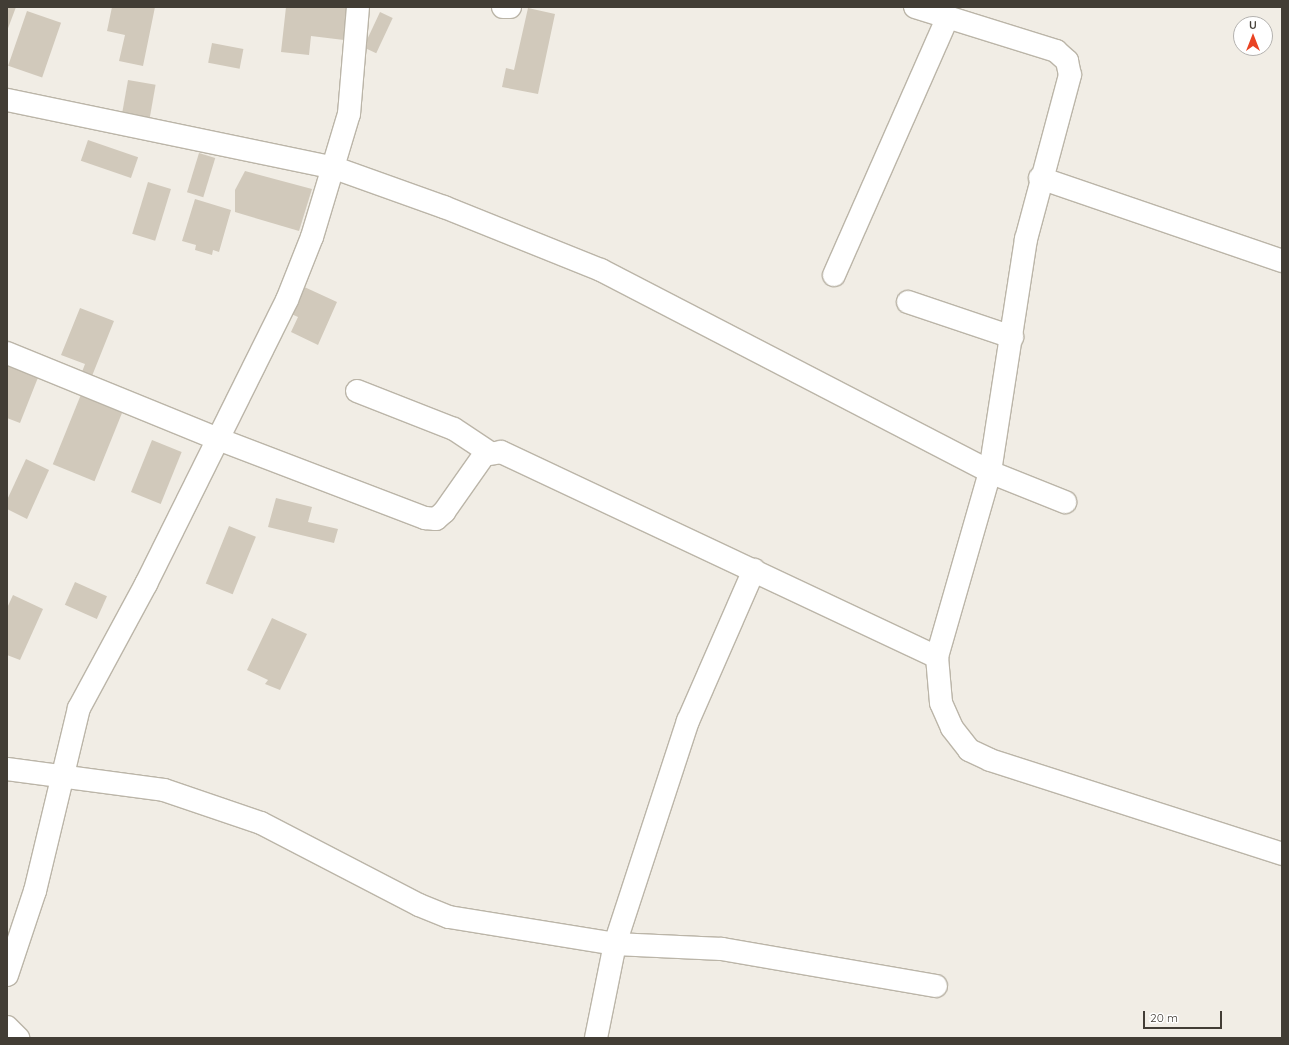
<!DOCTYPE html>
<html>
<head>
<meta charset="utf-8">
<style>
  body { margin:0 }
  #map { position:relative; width:1289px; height:1045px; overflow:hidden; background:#f1ede5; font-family:Quicksand,sans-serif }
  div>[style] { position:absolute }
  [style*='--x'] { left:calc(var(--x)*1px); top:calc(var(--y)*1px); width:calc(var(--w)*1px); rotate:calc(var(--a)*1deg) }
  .building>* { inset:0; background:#d1c9bb; transform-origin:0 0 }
  .roads { filter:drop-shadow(1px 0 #bbb5a8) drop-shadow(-1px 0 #bbb5a8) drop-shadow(0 1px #bbb5a8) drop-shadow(0 -1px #bbb5a8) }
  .minor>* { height:22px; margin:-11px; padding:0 11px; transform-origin:11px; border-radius:11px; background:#fff }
  .tertiary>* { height:22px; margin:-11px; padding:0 11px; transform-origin:11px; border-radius:11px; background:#fff }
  span { translate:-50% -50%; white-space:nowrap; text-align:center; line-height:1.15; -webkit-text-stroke:3.5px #fff; paint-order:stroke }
  .frame { position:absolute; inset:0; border:8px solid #423d35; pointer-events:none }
  .north { position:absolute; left:1233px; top:16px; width:40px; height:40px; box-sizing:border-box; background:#fff; border:1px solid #b3b1ae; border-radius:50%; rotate:0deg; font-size:11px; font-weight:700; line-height:16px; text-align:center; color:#423d35 }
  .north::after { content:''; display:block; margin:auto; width:14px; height:18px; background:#e94323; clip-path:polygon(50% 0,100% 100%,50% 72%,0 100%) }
  .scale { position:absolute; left:1143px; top:1011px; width:79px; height:18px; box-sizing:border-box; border:2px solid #423d35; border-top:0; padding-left:5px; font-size:12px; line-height:14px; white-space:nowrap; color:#423d35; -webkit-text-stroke:3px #fff; paint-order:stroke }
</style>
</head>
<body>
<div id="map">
  <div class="building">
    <i style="clip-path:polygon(7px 7px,16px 7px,7px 31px)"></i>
    <i style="clip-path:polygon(112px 7px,155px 7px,143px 66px,119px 61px,125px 35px,107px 31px)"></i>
    <i style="clip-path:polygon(286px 7px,347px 7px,344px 40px,311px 36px,309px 55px,281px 52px)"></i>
    <i style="clip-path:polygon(528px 8px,555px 14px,538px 94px,502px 87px,506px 68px,514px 70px)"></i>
    <i style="left:27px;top:11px;width:36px;height:58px;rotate:19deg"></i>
    <i style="left:380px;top:12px;width:14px;height:39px;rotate:25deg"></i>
    <i style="left:212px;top:43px;width:32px;height:20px;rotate:11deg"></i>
    <i style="left:128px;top:80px;width:28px;height:39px;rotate:10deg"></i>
    <i style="left:88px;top:140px;width:53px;height:22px;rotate:19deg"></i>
    <i style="left:199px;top:153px;width:17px;height:41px;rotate:17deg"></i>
    <i style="clip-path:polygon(245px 171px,312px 189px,299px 231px,235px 212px,235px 190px)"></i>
    <i style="left:148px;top:182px;width:24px;height:54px;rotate:17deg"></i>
    <i style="clip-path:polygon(195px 199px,231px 210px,219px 252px,213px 250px,212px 255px,195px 250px,196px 245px,182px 241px)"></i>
    <i style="clip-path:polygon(300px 285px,337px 302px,318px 345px,291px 332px,298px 317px,287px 312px)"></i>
    <i style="clip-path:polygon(80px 308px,114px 321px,92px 376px,82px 372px,85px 364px,61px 355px)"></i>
    <i style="clip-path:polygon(7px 363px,39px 375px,20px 423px,7px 418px)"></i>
    <i style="left:82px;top:392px;width:45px;height:78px;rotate:22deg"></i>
    <i style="left:152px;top:440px;width:32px;height:56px;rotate:22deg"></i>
    <i style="clip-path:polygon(26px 459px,49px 470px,27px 519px,7px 509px,7px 500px)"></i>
    <i style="clip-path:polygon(276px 498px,312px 507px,308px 522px,338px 529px,334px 543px,268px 527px)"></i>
    <i style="left:229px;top:526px;width:29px;height:62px;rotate:22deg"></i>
    <i style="left:75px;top:582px;width:35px;height:25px;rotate:24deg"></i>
    <i style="clip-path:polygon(13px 595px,43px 609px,20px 660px,7px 655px,7px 608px)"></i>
    <i style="clip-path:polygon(272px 618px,307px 634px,280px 690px,265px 684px,268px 680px,247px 670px)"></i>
  </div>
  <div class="roads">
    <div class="minor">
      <i style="--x:503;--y:7;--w:7;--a:0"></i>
      <i style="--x:915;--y:7;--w:148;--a:17.3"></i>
      <i style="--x:1056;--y:51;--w:15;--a:42"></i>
      <i style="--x:1067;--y:61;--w:14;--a:78"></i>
      <i style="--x:1070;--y:75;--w:170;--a:105"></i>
      <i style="--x:1026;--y:239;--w:236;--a:98.8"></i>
      <i style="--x:990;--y:472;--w:192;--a:106"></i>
      <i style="--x:937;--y:657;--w:46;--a:85"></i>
      <i style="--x:941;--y:703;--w:27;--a:66"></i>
      <i style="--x:952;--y:728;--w:28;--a:52"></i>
      <i style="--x:969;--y:750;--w:23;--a:25"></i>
      <i style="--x:990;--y:760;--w:307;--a:17.8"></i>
      <i style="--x:7;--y:100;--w:335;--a:11.7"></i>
      <i style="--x:335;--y:168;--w:116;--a:19.7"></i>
      <i style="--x:444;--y:207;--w:169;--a:21.9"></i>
      <i style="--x:601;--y:270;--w:438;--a:27.4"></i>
      <i style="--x:990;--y:472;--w:81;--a:21.8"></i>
      <i style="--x:1040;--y:178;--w:256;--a:18.9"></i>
      <i style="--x:834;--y:275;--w:282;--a:-66.2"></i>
      <i style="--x:908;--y:302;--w:110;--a:18.6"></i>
      <i style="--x:7;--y:353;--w:228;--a:22.2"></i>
      <i style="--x:218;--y:439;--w:222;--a:20.9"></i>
      <i style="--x:425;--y:518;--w:11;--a:5"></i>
      <i style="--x:436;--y:519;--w:11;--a:-41"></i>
      <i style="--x:444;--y:512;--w:70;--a:-54.9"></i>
      <i style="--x:484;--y:455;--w:17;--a:-10"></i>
      <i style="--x:501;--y:452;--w:482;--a:25.2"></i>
      <i style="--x:357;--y:391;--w:104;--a:21.4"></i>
      <i style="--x:454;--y:429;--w:43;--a:33.7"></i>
      <i style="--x:7;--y:769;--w:158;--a:7.6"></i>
      <i style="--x:164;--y:790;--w:102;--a:18.8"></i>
      <i style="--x:261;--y:823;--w:178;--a:27.4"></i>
      <i style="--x:419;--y:905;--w:32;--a:22"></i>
      <i style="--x:449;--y:917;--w:168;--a:9.2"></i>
      <i style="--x:615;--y:944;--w:107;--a:2.7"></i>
      <i style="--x:722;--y:949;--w:217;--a:9.8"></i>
      <i style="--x:7;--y:975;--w:89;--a:-71.6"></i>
      <i style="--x:35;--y:891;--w:188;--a:-76.5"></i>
      <i style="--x:79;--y:708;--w:141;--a:-61.6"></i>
      <i style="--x:146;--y:584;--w:317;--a:-63.6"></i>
      <i style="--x:287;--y:300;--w:68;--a:-68.4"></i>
      <i style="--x:312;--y:237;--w:128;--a:-73.3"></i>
      <i style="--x:349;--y:114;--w:107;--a:-85.2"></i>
      <i style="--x:596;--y:1038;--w:96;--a:-78.6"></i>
      <i style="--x:615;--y:944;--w:235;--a:-71.9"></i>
      <i style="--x:688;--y:721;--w:165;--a:-66.4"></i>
    </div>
    <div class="tertiary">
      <i style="--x:7;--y:1027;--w:16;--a:45"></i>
    </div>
  </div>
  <div class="frame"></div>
  <div class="north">U</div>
  <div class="scale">20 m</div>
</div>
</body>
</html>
